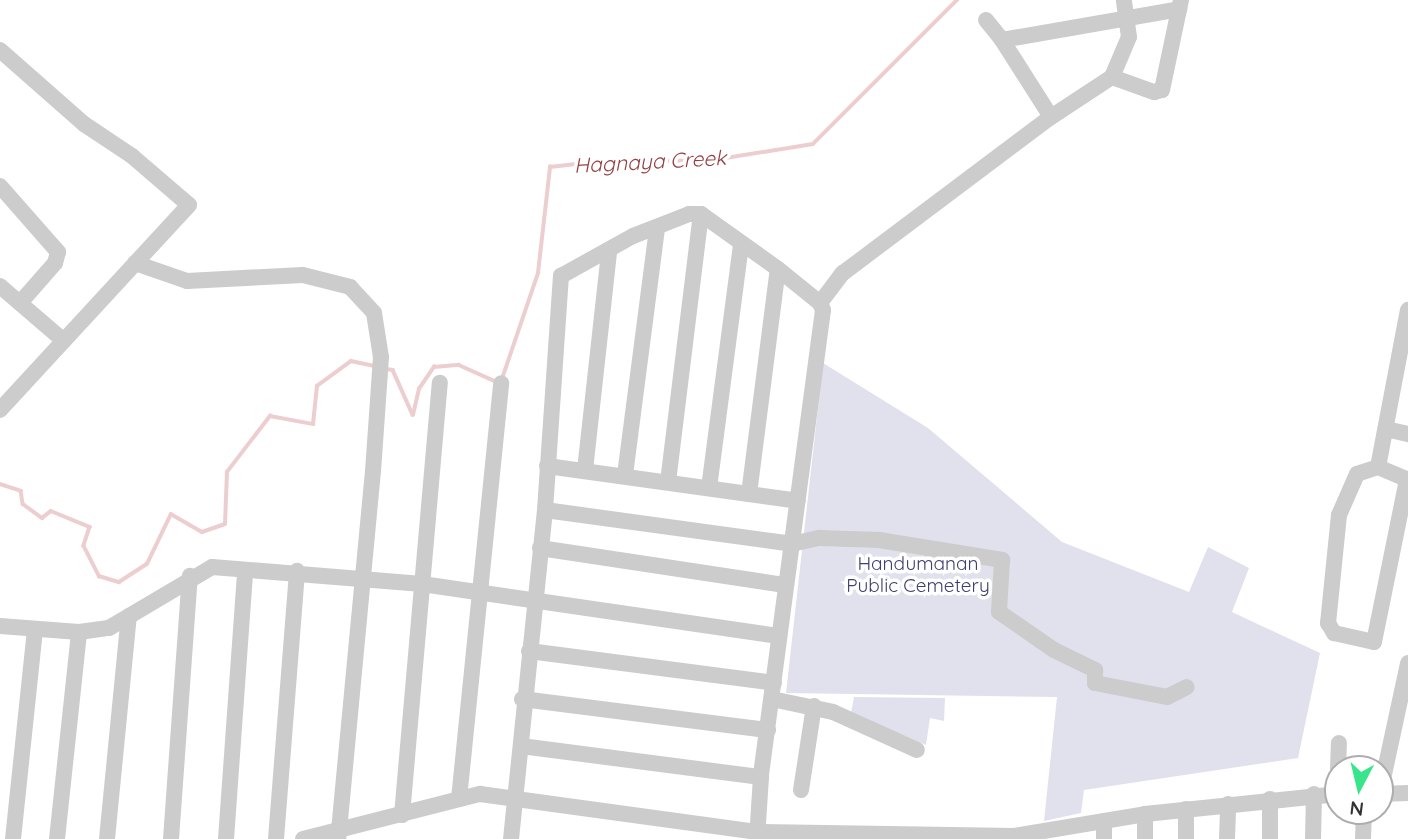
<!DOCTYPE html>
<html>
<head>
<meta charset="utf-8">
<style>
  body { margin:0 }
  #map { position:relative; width:1408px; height:839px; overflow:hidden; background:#fff; font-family:Quicksand,sans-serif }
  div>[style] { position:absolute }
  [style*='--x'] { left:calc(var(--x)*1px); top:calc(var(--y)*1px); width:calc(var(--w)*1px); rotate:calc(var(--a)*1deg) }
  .green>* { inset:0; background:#e1e1ee }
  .stream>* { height:3.5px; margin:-1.75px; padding:0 1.75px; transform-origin:1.75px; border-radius:1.75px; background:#edced0 }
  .minor>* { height:16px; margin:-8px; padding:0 8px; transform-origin:8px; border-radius:8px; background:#ccc }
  span { translate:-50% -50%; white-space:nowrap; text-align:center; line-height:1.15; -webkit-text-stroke:7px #fff; paint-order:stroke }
  .park-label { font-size:19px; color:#423e6f }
  .water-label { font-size:21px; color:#963f44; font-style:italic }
  .north { position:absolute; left:1324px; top:755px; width:70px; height:70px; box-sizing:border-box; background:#fff; border:2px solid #adadad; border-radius:50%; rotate:187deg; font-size:19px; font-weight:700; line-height:28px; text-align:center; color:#323232 }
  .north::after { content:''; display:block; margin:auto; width:24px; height:32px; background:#38e58a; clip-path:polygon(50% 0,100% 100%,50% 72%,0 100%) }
</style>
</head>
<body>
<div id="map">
  <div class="green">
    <i style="clip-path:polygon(823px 363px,928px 428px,1062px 542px,1189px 592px,1208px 547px,1249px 568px,1232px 612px,1320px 653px,1298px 758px,1084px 790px,1081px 813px,1044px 821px,1057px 697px,786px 693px)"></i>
    <i style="clip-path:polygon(854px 697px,945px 698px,944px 721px,930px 718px,926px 745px,851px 713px)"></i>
  </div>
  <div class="stream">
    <i style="--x:386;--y:369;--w:7;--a:8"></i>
    <i style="--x:393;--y:370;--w:49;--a:66"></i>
    <i style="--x:413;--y:415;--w:27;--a:-77"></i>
    <i style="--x:419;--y:389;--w:27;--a:-56"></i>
    <i style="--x:434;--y:367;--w:25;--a:-5"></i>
    <i style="--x:459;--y:365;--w:42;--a:24.1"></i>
    <i style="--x:502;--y:379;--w:112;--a:-71.2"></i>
    <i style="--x:538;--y:273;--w:107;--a:-83.5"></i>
    <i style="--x:550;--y:167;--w:61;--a:-6.5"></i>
    <i style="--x:611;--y:160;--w:96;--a:0.6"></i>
    <i style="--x:707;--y:161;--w:107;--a:-9.1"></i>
    <i style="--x:813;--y:144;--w:204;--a:-45"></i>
    <i style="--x:0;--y:484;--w:22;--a:18"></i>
    <i style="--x:21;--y:491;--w:13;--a:81"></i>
    <i style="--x:23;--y:504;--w:24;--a:36"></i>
    <i style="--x:42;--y:518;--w:11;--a:-38"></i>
    <i style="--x:51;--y:511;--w:42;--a:22.3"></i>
    <i style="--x:90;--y:527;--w:20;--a:108"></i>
    <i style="--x:84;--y:546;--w:34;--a:63"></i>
    <i style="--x:99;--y:576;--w:21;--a:17"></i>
    <i style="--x:119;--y:582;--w:33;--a:-33"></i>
    <i style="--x:147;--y:564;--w:55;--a:-64.4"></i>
    <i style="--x:171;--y:514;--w:36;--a:30"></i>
    <i style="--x:202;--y:532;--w:24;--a:-19"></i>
    <i style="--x:225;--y:524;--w:52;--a:-87.8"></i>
    <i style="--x:227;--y:472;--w:71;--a:-52.5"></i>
    <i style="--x:270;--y:416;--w:44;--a:10.5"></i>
    <i style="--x:313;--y:424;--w:38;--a:-84"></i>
    <i style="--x:317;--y:386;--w:42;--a:-36.3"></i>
    <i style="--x:351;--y:361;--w:25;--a:12"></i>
  </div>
  <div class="minor">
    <i style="--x:986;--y:20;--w:26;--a:51"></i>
    <i style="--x:1002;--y:40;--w:180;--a:-9.9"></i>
    <i style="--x:1002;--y:40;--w:91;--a:57.5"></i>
    <i style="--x:0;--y:50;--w:112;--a:41.4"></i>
    <i style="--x:84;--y:124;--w:58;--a:33.7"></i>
    <i style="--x:132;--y:156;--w:75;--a:40.7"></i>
    <i style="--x:189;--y:205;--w:279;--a:132.7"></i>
    <i style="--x:1112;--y:77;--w:43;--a:-67"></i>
    <i style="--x:1129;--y:37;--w:37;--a:-98"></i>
    <i style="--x:0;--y:186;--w:88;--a:48.7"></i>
    <i style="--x:58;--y:252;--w:11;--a:105"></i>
    <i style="--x:55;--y:263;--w:53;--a:131.2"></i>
    <i style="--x:135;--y:263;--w:55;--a:19.1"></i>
    <i style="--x:187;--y:281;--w:116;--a:-3"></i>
    <i style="--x:303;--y:275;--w:49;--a:14.3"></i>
    <i style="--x:350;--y:287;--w:35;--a:47"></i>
    <i style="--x:374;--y:313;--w:45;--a:81"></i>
    <i style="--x:381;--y:357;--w:114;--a:94"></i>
    <i style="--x:373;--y:471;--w:370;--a:95.4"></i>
    <i style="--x:0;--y:286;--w:84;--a:40.7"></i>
    <i style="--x:820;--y:303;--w:38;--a:-53"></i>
    <i style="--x:843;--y:273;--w:260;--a:-36.9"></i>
    <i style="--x:1051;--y:117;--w:73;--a:-33.3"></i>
    <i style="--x:1112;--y:77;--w:45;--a:19.7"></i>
    <i style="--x:1154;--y:92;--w:8;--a:-14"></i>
    <i style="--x:1162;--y:90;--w:92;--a:-78.1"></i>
    <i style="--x:1386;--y:429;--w:23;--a:13"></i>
    <i style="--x:547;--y:466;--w:253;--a:7.9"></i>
    <i style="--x:1378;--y:467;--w:22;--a:162"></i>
    <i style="--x:1357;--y:474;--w:45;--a:113.7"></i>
    <i style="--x:1339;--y:515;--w:109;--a:95.8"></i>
    <i style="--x:1328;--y:623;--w:12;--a:59"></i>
    <i style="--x:1334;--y:633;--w:41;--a:12.7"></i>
    <i style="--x:1374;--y:642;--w:165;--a:-78.5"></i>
    <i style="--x:1378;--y:467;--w:160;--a:-79.2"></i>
    <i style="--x:1378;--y:467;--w:33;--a:23"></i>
    <i style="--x:585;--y:470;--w:217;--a:-83.7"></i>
    <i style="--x:625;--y:475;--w:247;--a:-82.6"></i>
    <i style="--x:668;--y:482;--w:270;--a:-83"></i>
    <i style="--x:709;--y:488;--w:246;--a:-82.5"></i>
    <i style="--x:749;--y:494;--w:227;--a:-82.7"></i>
    <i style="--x:545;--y:510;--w:249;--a:7.8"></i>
    <i style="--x:792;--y:544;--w:28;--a:-13"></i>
    <i style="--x:819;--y:538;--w:60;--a:1.9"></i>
    <i style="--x:879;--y:540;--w:125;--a:9.2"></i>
    <i style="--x:1002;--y:560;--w:52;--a:93.3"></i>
    <i style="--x:999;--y:612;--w:67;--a:34.6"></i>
    <i style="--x:1054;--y:650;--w:46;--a:26"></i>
    <i style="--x:1095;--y:670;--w:13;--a:90"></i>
    <i style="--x:1095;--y:683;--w:73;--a:11"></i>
    <i style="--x:1167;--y:697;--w:22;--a:-27"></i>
    <i style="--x:540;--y:548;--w:248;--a:8.6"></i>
    <i style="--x:0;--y:626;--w:79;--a:4.3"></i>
    <i style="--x:79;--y:632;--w:30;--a:-8"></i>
    <i style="--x:109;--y:628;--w:120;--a:-30.6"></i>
    <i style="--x:212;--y:567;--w:211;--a:4.6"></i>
    <i style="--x:422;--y:584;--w:361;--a:8.3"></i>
    <i style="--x:529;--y:651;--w:247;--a:7.4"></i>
    <i style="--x:522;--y:699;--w:248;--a:7.2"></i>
    <i style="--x:772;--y:699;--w:62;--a:12"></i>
    <i style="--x:833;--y:712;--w:92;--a:24.3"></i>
    <i style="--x:521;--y:746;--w:242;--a:7.4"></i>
    <i style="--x:1338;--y:769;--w:26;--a:-88"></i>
    <i style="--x:801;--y:790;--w:85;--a:-81.2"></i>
    <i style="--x:1380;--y:793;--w:133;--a:-77.8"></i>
    <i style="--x:1380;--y:794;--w:28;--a:-2"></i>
    <i style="--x:459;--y:799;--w:418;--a:-84.2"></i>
    <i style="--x:402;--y:815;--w:434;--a:-85"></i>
    <i style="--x:13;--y:839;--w:211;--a:-84"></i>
    <i style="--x:57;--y:839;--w:208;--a:-83.9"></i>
    <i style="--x:107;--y:839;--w:224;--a:-84.4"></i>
    <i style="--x:171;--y:839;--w:264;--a:-85.9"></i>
    <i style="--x:226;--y:839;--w:269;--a:-85.9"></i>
    <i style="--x:276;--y:839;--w:269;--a:-85.5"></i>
    <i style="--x:303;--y:839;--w:183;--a:-14.3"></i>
    <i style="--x:480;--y:794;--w:281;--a:7.8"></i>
    <i style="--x:758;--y:832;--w:256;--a:0.9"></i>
    <i style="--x:1014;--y:836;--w:133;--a:-9.5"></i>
    <i style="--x:1145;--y:814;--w:194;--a:-5.9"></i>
    <i style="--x:511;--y:839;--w:331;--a:-84.1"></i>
    <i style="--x:545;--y:510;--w:235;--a:-86.1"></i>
    <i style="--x:561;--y:276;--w:82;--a:-29.1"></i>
    <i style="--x:633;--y:236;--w:60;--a:-21.4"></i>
    <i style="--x:689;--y:214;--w:12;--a:0"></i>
    <i style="--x:701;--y:214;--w:95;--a:35.5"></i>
    <i style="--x:778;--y:269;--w:54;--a:39"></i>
    <i style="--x:820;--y:303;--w:8;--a:67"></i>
    <i style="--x:823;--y:310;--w:471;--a:97.6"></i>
    <i style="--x:761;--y:777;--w:62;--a:93.7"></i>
    <i style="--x:1104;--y:839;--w:18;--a:-90"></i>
    <i style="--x:1145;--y:839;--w:25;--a:-90"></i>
    <i style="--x:1186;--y:839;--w:30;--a:-90"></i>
    <i style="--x:1227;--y:839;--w:35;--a:-88"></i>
    <i style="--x:1270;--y:839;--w:40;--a:-90"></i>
    <i style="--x:1313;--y:839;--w:45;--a:-88.7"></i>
    <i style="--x:1363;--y:839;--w:28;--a:-88"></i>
  </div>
  <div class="park-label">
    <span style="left:918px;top:575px">Handumanan<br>Public Cemetery</span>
  </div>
  <div class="water-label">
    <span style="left:650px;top:161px;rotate:-3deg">Hagnaya Creek</span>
  </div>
  <div class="north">N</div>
</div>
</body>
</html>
